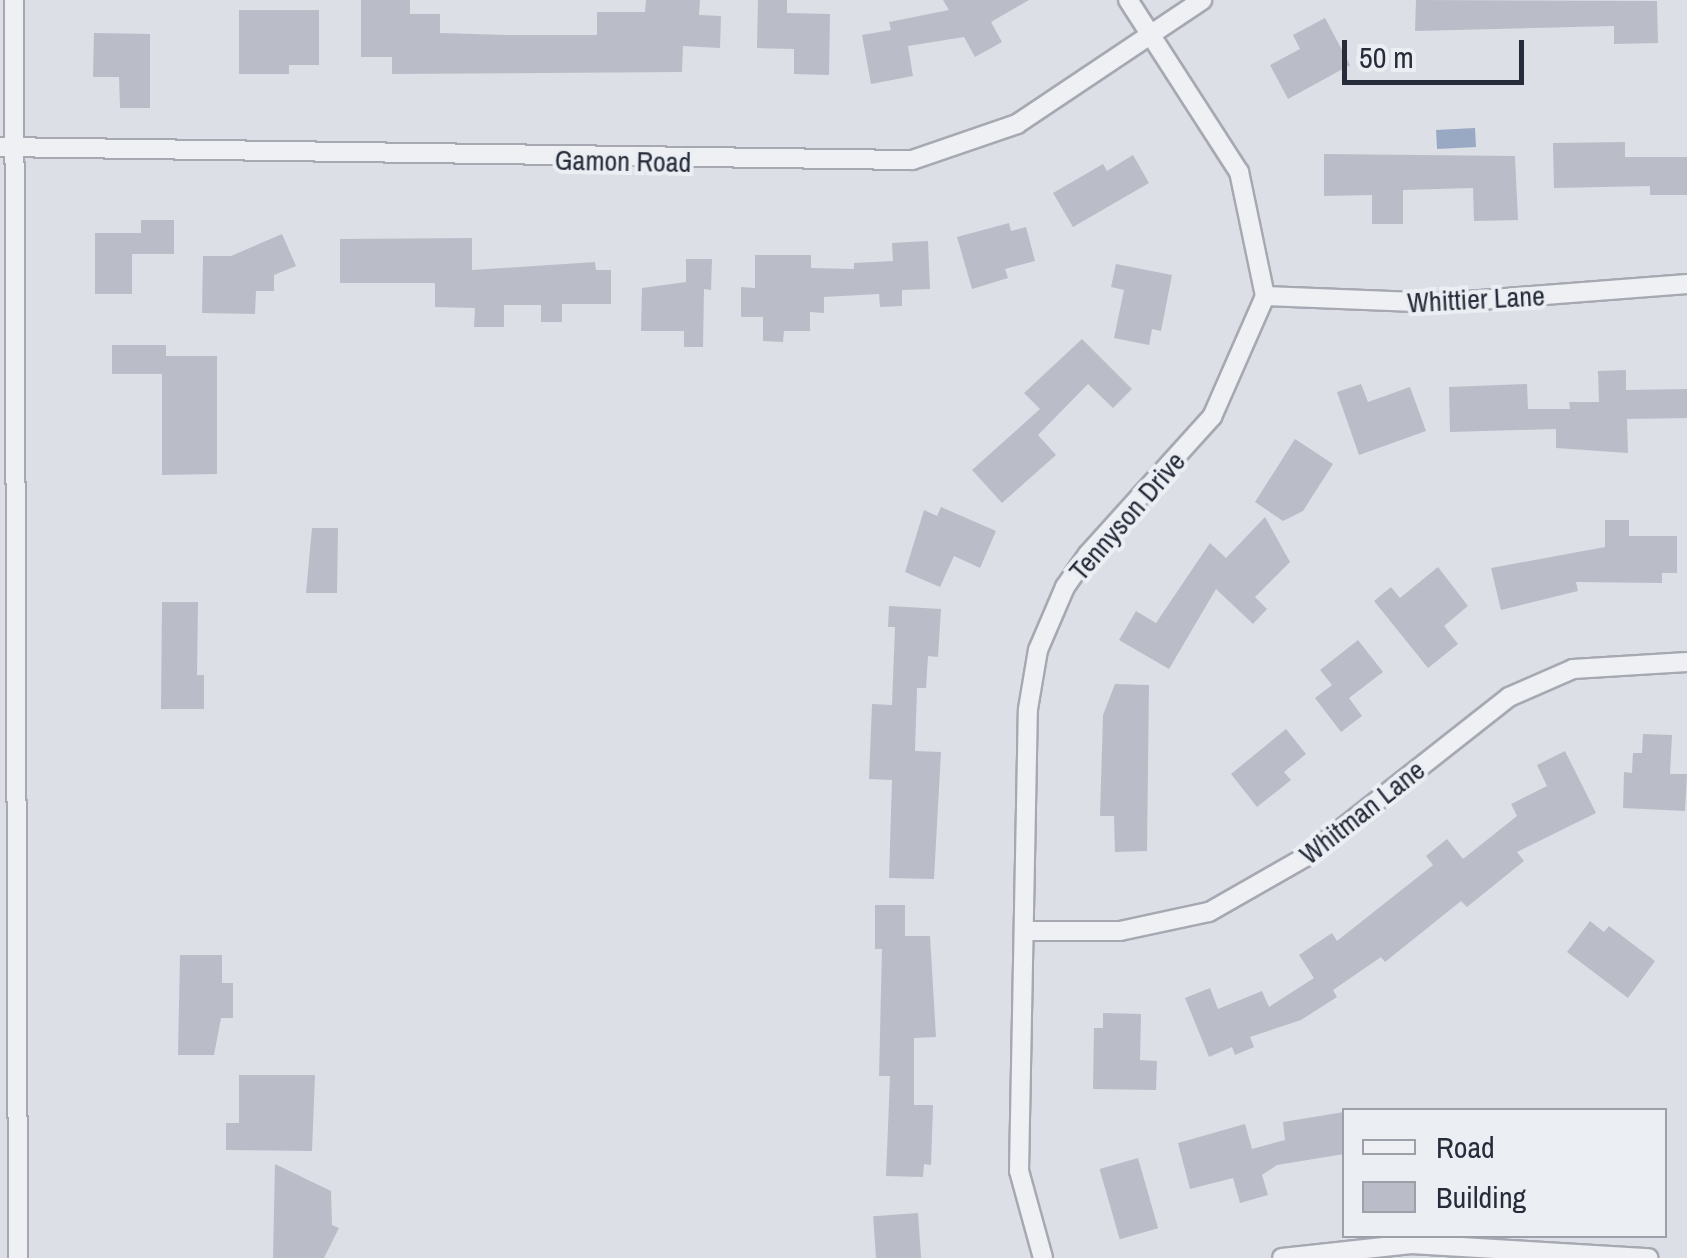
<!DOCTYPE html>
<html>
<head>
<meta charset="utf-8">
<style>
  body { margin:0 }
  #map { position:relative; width:1687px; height:1258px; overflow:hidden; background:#dcdfe5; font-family:"Archivo Narrow",sans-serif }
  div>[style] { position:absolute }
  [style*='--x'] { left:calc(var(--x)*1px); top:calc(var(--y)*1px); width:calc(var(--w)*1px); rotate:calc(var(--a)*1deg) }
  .water>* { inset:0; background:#99a8c3; transform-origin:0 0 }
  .building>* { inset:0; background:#babdc8; transform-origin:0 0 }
  .roads { filter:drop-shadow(2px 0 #a6a9b2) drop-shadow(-2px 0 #a6a9b2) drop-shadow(0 2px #a6a9b2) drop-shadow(0 -2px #a6a9b2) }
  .street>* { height:18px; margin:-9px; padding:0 9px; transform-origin:9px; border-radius:9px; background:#eff0f4 }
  span { translate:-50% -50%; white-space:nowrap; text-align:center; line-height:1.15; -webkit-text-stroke:8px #ebeef3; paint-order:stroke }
  .street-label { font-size:28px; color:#272c3a }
  .legend { position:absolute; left:1342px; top:1108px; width:325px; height:130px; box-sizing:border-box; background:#ebeef3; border:2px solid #9da0a9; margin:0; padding:12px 18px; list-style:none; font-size:30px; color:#272c3a }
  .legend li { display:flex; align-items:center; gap:20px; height:50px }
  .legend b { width:50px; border:2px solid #9da0a9 }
  .scale { position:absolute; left:1342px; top:40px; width:182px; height:45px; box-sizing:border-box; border:5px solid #272c3a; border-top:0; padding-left:12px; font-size:30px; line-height:35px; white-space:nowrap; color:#272c3a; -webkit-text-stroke:8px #ebeef3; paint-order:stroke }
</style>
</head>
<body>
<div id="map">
  <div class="water">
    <i style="left:1475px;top:128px;width:19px;height:39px;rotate:87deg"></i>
  </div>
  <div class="building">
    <i style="clip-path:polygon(361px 0,410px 0,410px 14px,440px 14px,440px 33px,508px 35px,597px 35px,597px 12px,645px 12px,646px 0,700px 0,699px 15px,721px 16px,720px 48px,683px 46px,682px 72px,392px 74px,392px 57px,361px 57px)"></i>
    <i style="clip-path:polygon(758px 0,787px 0,787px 13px,830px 14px,829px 75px,794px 74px,794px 49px,757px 48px)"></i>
    <i style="clip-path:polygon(943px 0,1029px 0,991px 22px,1002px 42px,975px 57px,964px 37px,908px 46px,913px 76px,871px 84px,862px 35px,891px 30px,889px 22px,949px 10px)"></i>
    <i style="clip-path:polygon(1416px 0,1657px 1px,1658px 43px,1614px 44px,1614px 26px,1415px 31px)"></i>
    <i style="clip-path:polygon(239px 10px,319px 10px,319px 65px,289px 65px,289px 74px,239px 74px)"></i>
    <i style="clip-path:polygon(1325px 18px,1350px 65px,1288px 99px,1270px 65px,1300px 49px,1293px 35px)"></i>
    <i style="clip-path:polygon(94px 33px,150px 34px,150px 108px,120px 108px,119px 77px,93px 77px)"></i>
    <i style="clip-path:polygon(1625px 142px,1625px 157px,1687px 157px,1687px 195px,1650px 195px,1650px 186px,1554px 188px,1553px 143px)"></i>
    <i style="clip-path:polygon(1324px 154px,1515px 156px,1518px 220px,1474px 221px,1473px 188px,1403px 190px,1403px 224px,1372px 224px,1372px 195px,1324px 196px)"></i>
    <i style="clip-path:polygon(1133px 155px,1149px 183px,1073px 227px,1053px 193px,1103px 164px,1107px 171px)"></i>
    <i style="clip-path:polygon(141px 220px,174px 220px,174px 254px,132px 254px,132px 294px,95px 294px,95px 233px,141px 233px)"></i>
    <i style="clip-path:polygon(1009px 223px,1011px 231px,1026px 227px,1035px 261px,1005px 269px,1008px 278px,972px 289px,957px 237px)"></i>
    <i style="clip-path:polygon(282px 234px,296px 266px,274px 275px,274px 291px,256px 291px,255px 314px,202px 313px,203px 256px,231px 256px)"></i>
    <i style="clip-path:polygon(472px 238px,472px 270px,595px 262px,596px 270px,611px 270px,611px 304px,562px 304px,562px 322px,541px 322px,541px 305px,504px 305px,504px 327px,474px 327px,475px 308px,435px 307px,435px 283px,340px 283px,340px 239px)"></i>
    <i style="clip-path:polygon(928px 241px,930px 289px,902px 290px,902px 306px,880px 307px,879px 294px,824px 297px,824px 313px,810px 312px,810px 331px,784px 331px,783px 342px,763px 341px,763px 317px,741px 317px,741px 287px,755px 288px,755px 255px,811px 255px,811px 268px,854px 269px,854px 263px,893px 261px,892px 243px)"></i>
    <i style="clip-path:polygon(686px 259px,712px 259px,711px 290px,704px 289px,703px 347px,684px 347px,684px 331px,641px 331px,642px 288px,686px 282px)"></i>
    <i style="clip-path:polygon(1116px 264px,1172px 275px,1161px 331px,1152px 329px,1149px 345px,1114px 338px,1124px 290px,1111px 287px)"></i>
    <i style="clip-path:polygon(1082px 339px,1132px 389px,1113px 408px,1088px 384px,1038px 435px,1056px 455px,1002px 503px,972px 470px,1040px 409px,1024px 393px)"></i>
    <i style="clip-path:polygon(112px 345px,166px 345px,166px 356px,217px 356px,217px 474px,162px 475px,162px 374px,112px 374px)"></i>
    <i style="clip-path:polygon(1626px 370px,1626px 390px,1687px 389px,1687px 418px,1627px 419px,1628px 453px,1556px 448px,1556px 429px,1450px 432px,1449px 387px,1527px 384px,1528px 409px,1570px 409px,1569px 402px,1599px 402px,1598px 371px)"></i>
    <i style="clip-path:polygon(1361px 384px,1368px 402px,1410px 387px,1426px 431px,1359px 455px,1337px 392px)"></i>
    <i style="clip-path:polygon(1295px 439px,1333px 464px,1303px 511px,1283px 521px,1255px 502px)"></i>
    <i style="clip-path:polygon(941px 507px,996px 531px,980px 568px,954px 556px,940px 587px,905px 572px,924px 510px,937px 516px)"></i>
    <i style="clip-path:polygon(1265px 517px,1290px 562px,1255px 597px,1267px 609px,1253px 624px,1216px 589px,1169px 669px,1119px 640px,1136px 611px,1156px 623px,1210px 543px,1226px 558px)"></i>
    <i style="clip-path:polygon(1605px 520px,1629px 520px,1629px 536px,1677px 536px,1677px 573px,1662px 573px,1662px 583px,1576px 582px,1578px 591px,1501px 610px,1491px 568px,1605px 547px)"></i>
    <i style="clip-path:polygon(312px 528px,338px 528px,337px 593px,306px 593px)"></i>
    <i style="clip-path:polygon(1438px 567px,1468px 606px,1444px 626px,1458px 644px,1428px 668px,1374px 601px,1391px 587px,1400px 598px)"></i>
    <i style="clip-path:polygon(162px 602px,198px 602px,197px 675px,204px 675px,204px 709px,161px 709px)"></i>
    <i style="clip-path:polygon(889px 606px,941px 609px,938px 657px,928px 656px,926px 688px,917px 688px,915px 751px,941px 752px,934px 879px,889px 878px,892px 780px,869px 779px,872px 704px,892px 705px,895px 627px,888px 627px)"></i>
    <i style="clip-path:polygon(1358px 640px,1383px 672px,1349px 698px,1362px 716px,1341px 732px,1315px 698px,1332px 685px,1320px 670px)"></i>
    <i style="clip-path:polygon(1115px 684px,1149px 685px,1147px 851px,1115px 852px,1114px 816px,1100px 816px,1103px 715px)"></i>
    <i style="clip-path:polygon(1286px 729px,1306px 754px,1284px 772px,1291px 780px,1257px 807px,1231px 774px)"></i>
    <i style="clip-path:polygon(1643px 734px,1672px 735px,1670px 774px,1687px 774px,1685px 811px,1623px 808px,1624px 772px,1632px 773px,1633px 753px,1642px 753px)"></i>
    <i style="clip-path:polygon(1565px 751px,1596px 813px,1517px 852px,1524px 861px,1467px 907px,1461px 901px,1385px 962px,1381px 957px,1333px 990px,1337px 997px,1301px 1020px,1250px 1037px,1254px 1047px,1235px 1055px,1232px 1047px,1209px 1057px,1185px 998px,1210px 988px,1218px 1009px,1262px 991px,1269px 1007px,1314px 978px,1299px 955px,1332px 933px,1337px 941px,1433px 865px,1426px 856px,1447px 839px,1463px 859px,1517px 816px,1511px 804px,1547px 786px,1537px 765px)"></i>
    <i style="clip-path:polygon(875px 905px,905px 905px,905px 936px,930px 936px,936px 1037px,914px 1038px,914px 1105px,933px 1105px,931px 1165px,924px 1164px,923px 1177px,886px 1176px,890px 1076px,879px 1076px,882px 949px,875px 949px)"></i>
    <i style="clip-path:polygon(1590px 921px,1604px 932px,1609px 926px,1655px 961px,1628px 998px,1567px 952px)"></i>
    <i style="clip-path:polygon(180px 955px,222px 955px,222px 983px,233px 983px,233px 1018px,221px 1018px,214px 1055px,178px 1055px)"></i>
    <i style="clip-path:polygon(1103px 1013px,1141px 1014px,1140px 1060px,1157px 1061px,1156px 1090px,1093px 1089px,1094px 1028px,1103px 1028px)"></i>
    <i style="clip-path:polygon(239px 1075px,315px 1075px,312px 1151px,226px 1150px,226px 1123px,239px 1123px)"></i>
    <i style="clip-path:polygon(1344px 1112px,1344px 1154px,1277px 1165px,1262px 1175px,1268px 1195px,1240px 1203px,1233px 1178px,1190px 1189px,1178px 1143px,1245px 1124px,1252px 1149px,1285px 1140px,1283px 1122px)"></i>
    <i style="left:1138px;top:1158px;width:73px;height:40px;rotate:74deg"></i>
    <i style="clip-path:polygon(275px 1164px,331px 1191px,332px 1225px,339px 1228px,324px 1258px,273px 1258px)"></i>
    <i style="left:918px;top:1213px;width:45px;height:45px;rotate:86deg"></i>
  </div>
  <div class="roads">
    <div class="street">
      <i style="--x:14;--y:0;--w:1258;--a:89.82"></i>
      <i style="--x:0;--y:147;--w:912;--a:0.82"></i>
      <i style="--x:912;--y:160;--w:111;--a:-18.9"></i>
      <i style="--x:1017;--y:124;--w:223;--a:-33.8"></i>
      <i style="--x:1265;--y:296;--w:176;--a:2.3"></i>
      <i style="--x:1441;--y:303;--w:247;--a:-4.4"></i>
      <i style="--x:1024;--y:931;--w:96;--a:0"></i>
      <i style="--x:1120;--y:931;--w:91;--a:-12.1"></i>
      <i style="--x:1209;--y:912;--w:113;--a:-29.7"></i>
      <i style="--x:1307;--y:856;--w:257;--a:-38.2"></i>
      <i style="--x:1509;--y:697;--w:70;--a:-23.6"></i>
      <i style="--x:1573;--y:669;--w:114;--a:-3.5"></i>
      <i style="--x:1043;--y:1258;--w:90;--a:-105.4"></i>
      <i style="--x:1019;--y:1171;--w:462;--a:-88.9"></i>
      <i style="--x:1028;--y:709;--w:60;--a:-80.4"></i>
      <i style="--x:1038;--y:650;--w:69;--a:-66.8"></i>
      <i style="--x:1065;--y:587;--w:40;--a:-55.1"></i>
      <i style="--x:1088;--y:554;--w:185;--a:-47.9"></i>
      <i style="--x:1212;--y:417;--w:132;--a:-66.3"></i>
      <i style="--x:1265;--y:296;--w:127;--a:-101.8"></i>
      <i style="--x:1239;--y:172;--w:205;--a:-122.8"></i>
      <i style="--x:1282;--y:1258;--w:130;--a:-6.2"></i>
      <i style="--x:1411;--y:1244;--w:238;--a:3.4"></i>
    </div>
  </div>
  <div class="street-label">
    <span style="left:623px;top:161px;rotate:1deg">Gamon Road</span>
    <span style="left:1476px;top:299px;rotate:-3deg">Whittier Lane</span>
    <span style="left:1127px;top:516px;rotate:-49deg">Tennyson Drive</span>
    <span style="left:1362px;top:812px;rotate:-38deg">Whitman Lane</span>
  </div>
  <ul class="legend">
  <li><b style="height:12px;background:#eff0f4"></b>Road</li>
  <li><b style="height:28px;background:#babdc8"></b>Building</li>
  </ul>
  <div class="scale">50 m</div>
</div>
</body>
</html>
